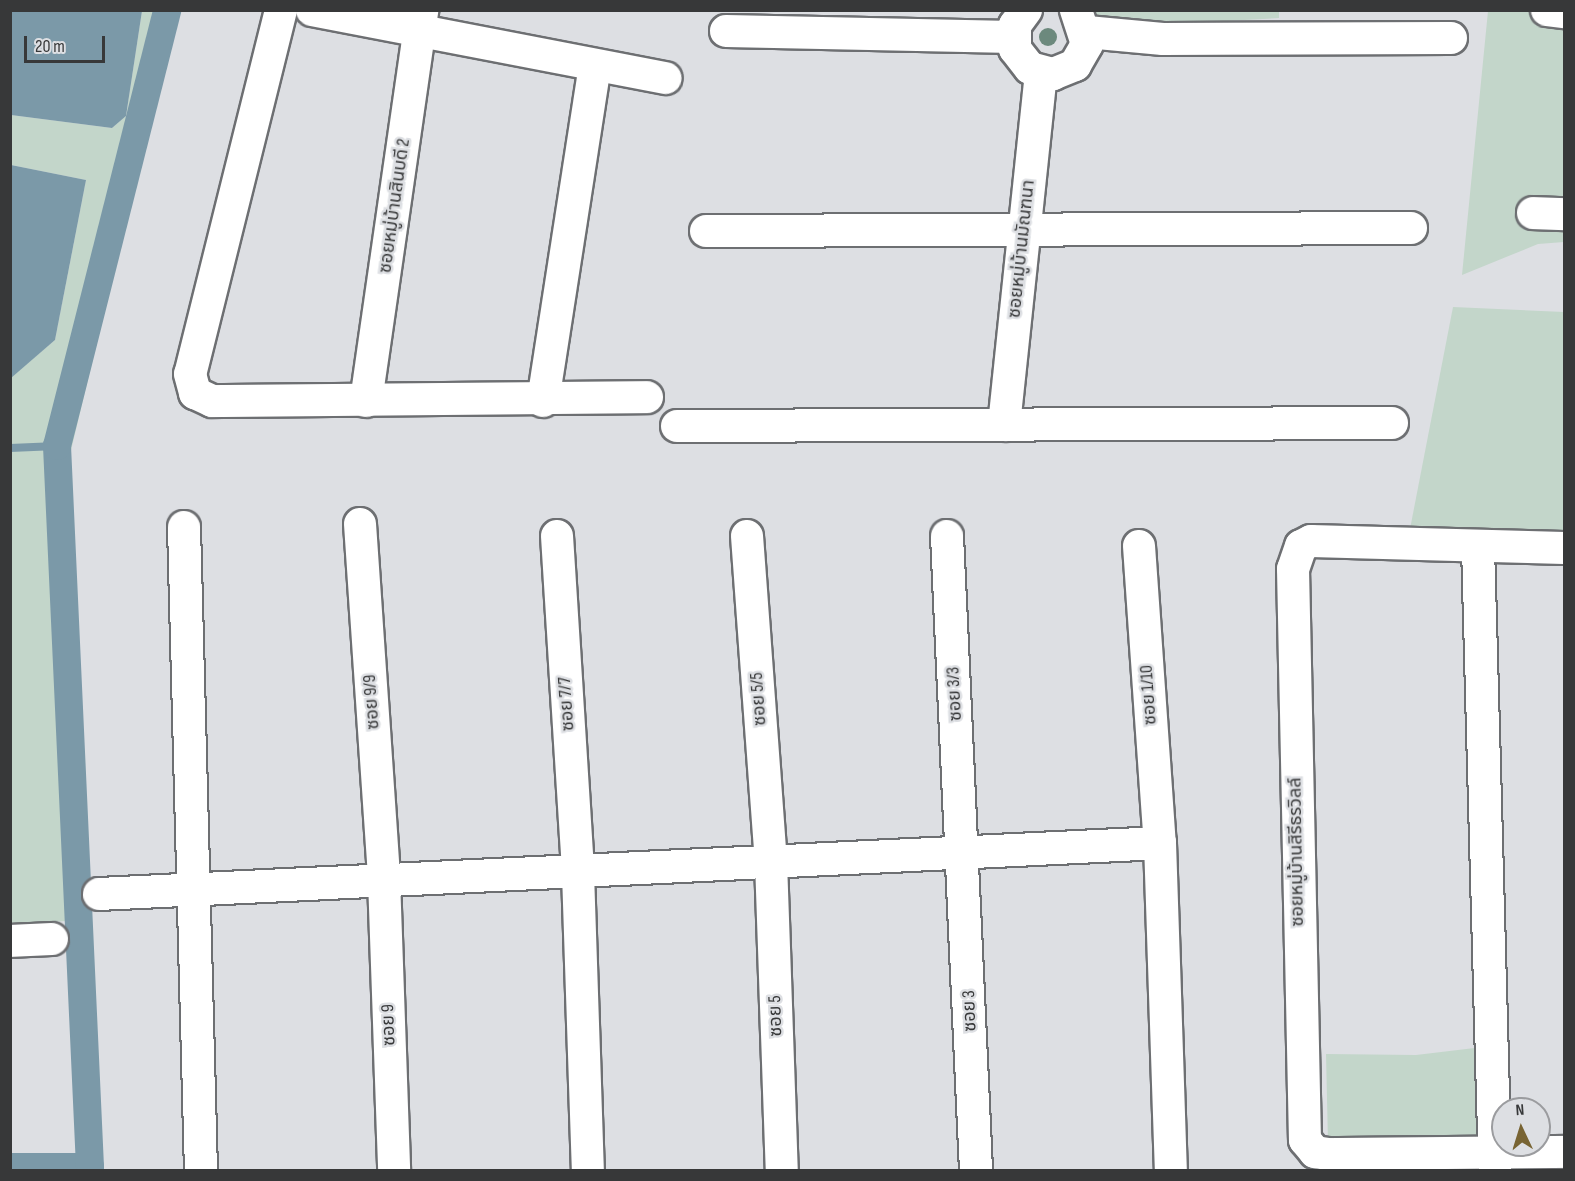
<!DOCTYPE html>
<html>
<head>
<meta charset="utf-8">
<style>
  body { margin:0 }
  #map { position:relative; width:1575px; height:1181px; overflow:hidden; background:#dddfe3; font-family:"Sofia Sans Condensed","Noto Sans Thai",sans-serif }
  div>[style] { position:absolute }
  [style*='--x'] { left:calc(var(--x)*1px); top:calc(var(--y)*1px); width:calc(var(--w)*1px); rotate:calc(var(--a)*1deg) }
  .green>* { inset:0; background:#c3d6ca }
  .water>* { inset:0; background:#7b99a8 }
  .stream>* { height:8px; margin:-4px; padding:0 4px; transform-origin:4px; border-radius:4px; background:#7b99a8 }
  .canal>* { height:28px; margin:-14px; padding:0 14px; transform-origin:14px; border-radius:14px; background:#7b99a8 }
  .roads { filter:drop-shadow(2px 0 #6d6f72) drop-shadow(-2px 0 #6d6f72) drop-shadow(0 2px #6d6f72) drop-shadow(0 -2px #6d6f72) }
  .street>* { height:32px; margin:-16px; padding:0 16px; transform-origin:16px; border-radius:16px; background:#fff }
  .trees>* { width:18px; height:18px; margin:-9px; border-radius:50%; background:#6c897d }
  span { translate:-50% -50%; white-space:nowrap; text-align:center; line-height:1.15; -webkit-text-stroke:5px #dddfe3; paint-order:stroke }
  .street-label { font-size:18px; color:#373839 }
  .frame { position:absolute; inset:0; border:12px solid #373839; pointer-events:none }
  .north { position:absolute; left:1491px; top:1097px; width:60px; height:60px; box-sizing:border-box; background:#dddfe3; border:2px solid #9b9c9f; border-radius:50%; rotate:356deg; font-size:16px; font-weight:700; line-height:24px; text-align:center; color:#373839 }
  .north::after { content:''; display:block; margin:auto; width:21px; height:27px; background:#786433; clip-path:polygon(50% 0,100% 100%,50% 72%,0 100%) }
  .scale { position:absolute; left:24px; top:36px; width:81px; height:27px; box-sizing:border-box; border:3px solid #373839; border-top:0; padding-left:8px; font-size:18px; line-height:21px; white-space:nowrap; color:#373839; -webkit-text-stroke:4px #dddfe3; paint-order:stroke }
</style>
</head>
<body>
<div id="map">
  <div class="green">
    <i style="clip-path:polygon(1279px 10px,1279px 18px,1133px 26px,1101px 23px,1088px 11px)"></i>
    <i style="clip-path:polygon(142px 11px,176px 11px,68px 463px,45px 463px,67px 921px,11px 924px,10px 378px,55px 340px,86px 180px,11px 165px,11px 115px,112px 128px,126px 116px)"></i>
    <i style="clip-path:polygon(1488px 11px,1564px 11px,1564px 242px,1538px 244px,1462px 275px)"></i>
    <i style="clip-path:polygon(1453px 307px,1564px 312px,1564px 532px,1410px 529px)"></i>
    <i style="clip-path:polygon(1483px 1047px,1486px 1144px,1328px 1143px,1326px 1054px,1416px 1055px)"></i>
  </div>
  <div class="water">
    <i style="clip-path:polygon(11px 10px,142px 11px,126px 116px,112px 128px,11px 115px)"></i>
    <i style="clip-path:polygon(11px 165px,86px 180px,55px 340px,11px 378px)"></i>
  </div>
  <div class="stream">
    <i style="--x:10;--y:448;--w:47;--a:-2.4"></i>
  </div>
  <div class="canal">
    <i style="--x:10;--y:1167;--w:80;--a:0"></i>
    <i style="--x:90;--y:1167;--w:722;--a:-92.62"></i>
    <i style="--x:57;--y:446;--w:450;--a:-75.8"></i>
  </div>
  <div class="roads">
    <div class="street">
      <i style="--x:281;--y:10;--w:375;--a:104"></i>
      <i style="--x:190;--y:374;--w:20;--a:75"></i>
      <i style="--x:195;--y:393;--w:19;--a:25"></i>
      <i style="--x:212;--y:401;--w:435;--a:-0.5"></i>
      <i style="--x:312;--y:10;--w:360;--a:10.9"></i>
      <i style="--x:1026;--y:10;--w:19;--a:126"></i>
      <i style="--x:1015;--y:25;--w:24;--a:90"></i>
      <i style="--x:1015;--y:49;--w:24;--a:52"></i>
      <i style="--x:1030;--y:68;--w:24;--a:15"></i>
      <i style="--x:1053;--y:74;--w:24;--a:-22"></i>
      <i style="--x:1075;--y:65;--w:24;--a:-60"></i>
      <i style="--x:1087;--y:44;--w:36;--a:-108"></i>
      <i style="--x:1547;--y:10;--w:17;--a:7"></i>
      <i style="--x:726;--y:31;--w:287;--a:1.2"></i>
      <i style="--x:1087;--y:32;--w:76;--a:5.3"></i>
      <i style="--x:1163;--y:39;--w:288;--a:-0.2"></i>
      <i style="--x:1533;--y:213;--w:31;--a:2"></i>
      <i style="--x:706;--y:231;--w:705;--a:-0.24"></i>
      <i style="--x:366;--y:401;--w:395;--a:-81.8"></i>
      <i style="--x:543;--y:401;--w:339;--a:-81.2"></i>
      <i style="--x:1004;--y:425;--w:354;--a:-84"></i>
      <i style="--x:677;--y:426;--w:715;--a:-0.24"></i>
      <i style="--x:360;--y:524;--w:356;--a:86.1"></i>
      <i style="--x:384;--y:879;--w:291;--a:88"></i>
      <i style="--x:184;--y:527;--w:643;--a:88.49"></i>
      <i style="--x:557;--y:536;--w:338;--a:86.4"></i>
      <i style="--x:578;--y:873;--w:297;--a:88.1"></i>
      <i style="--x:747;--y:536;--w:327;--a:85.8"></i>
      <i style="--x:771;--y:862;--w:308;--a:88"></i>
      <i style="--x:947;--y:536;--w:635;--a:87.38"></i>
      <i style="--x:1139;--y:546;--w:298;--a:86"></i>
      <i style="--x:1160;--y:843;--w:327;--a:88.1"></i>
      <i style="--x:1478;--y:546;--w:624;--a:88.44"></i>
      <i style="--x:1564;--y:548;--w:253;--a:-178.4"></i>
      <i style="--x:1311;--y:541;--w:11;--a:153"></i>
      <i style="--x:1301;--y:546;--w:24;--a:109"></i>
      <i style="--x:1293;--y:569;--w:571;--a:88.8"></i>
      <i style="--x:1305;--y:1140;--w:16;--a:50"></i>
      <i style="--x:1315;--y:1152;--w:12;--a:9"></i>
      <i style="--x:1327;--y:1154;--w:237;--a:-0.5"></i>
      <i style="--x:99;--y:894;--w:1062;--a:-2.75"></i>
      <i style="--x:10;--y:941;--w:42;--a:-2.7"></i>
    </div>
  </div>
  <div class="trees">
    <i style="left:1048px;top:37px"></i>
  </div>
  <div class="street-label">
    <span style="left:395px;top:206px;rotate:-82deg">ซอยหมู่บ้านสินบดี 2</span>
    <span style="left:1022px;top:249px;rotate:-84deg">ซอยหมู่บ้านมัณฑนา</span>
    <span style="left:955px;top:694px;rotate:-93deg">ซอย 3/3</span>
    <span style="left:1149px;top:695px;rotate:-94deg">ซอย 1/10</span>
    <span style="left:759px;top:699px;rotate:-94deg">ซอย 5/5</span>
    <span style="left:372px;top:702px;rotate:-94deg">ซอย 9/9</span>
    <span style="left:567px;top:704px;rotate:-94deg">ซอย 7/7</span>
    <span style="left:1297px;top:852px;rotate:-91deg">ซอยหมู่บ้านสิรีธรวิลล์</span>
    <span style="left:970px;top:1011px;rotate:-92deg">ซอย 3</span>
    <span style="left:776px;top:1016px;rotate:-92deg">ซอย 5</span>
    <span style="left:389px;top:1025px;rotate:-92deg">ซอย 9</span>
  </div>
  <div class="frame"></div>
  <div class="north">N</div>
  <div class="scale">20 m</div>
</div>
</body>
</html>
